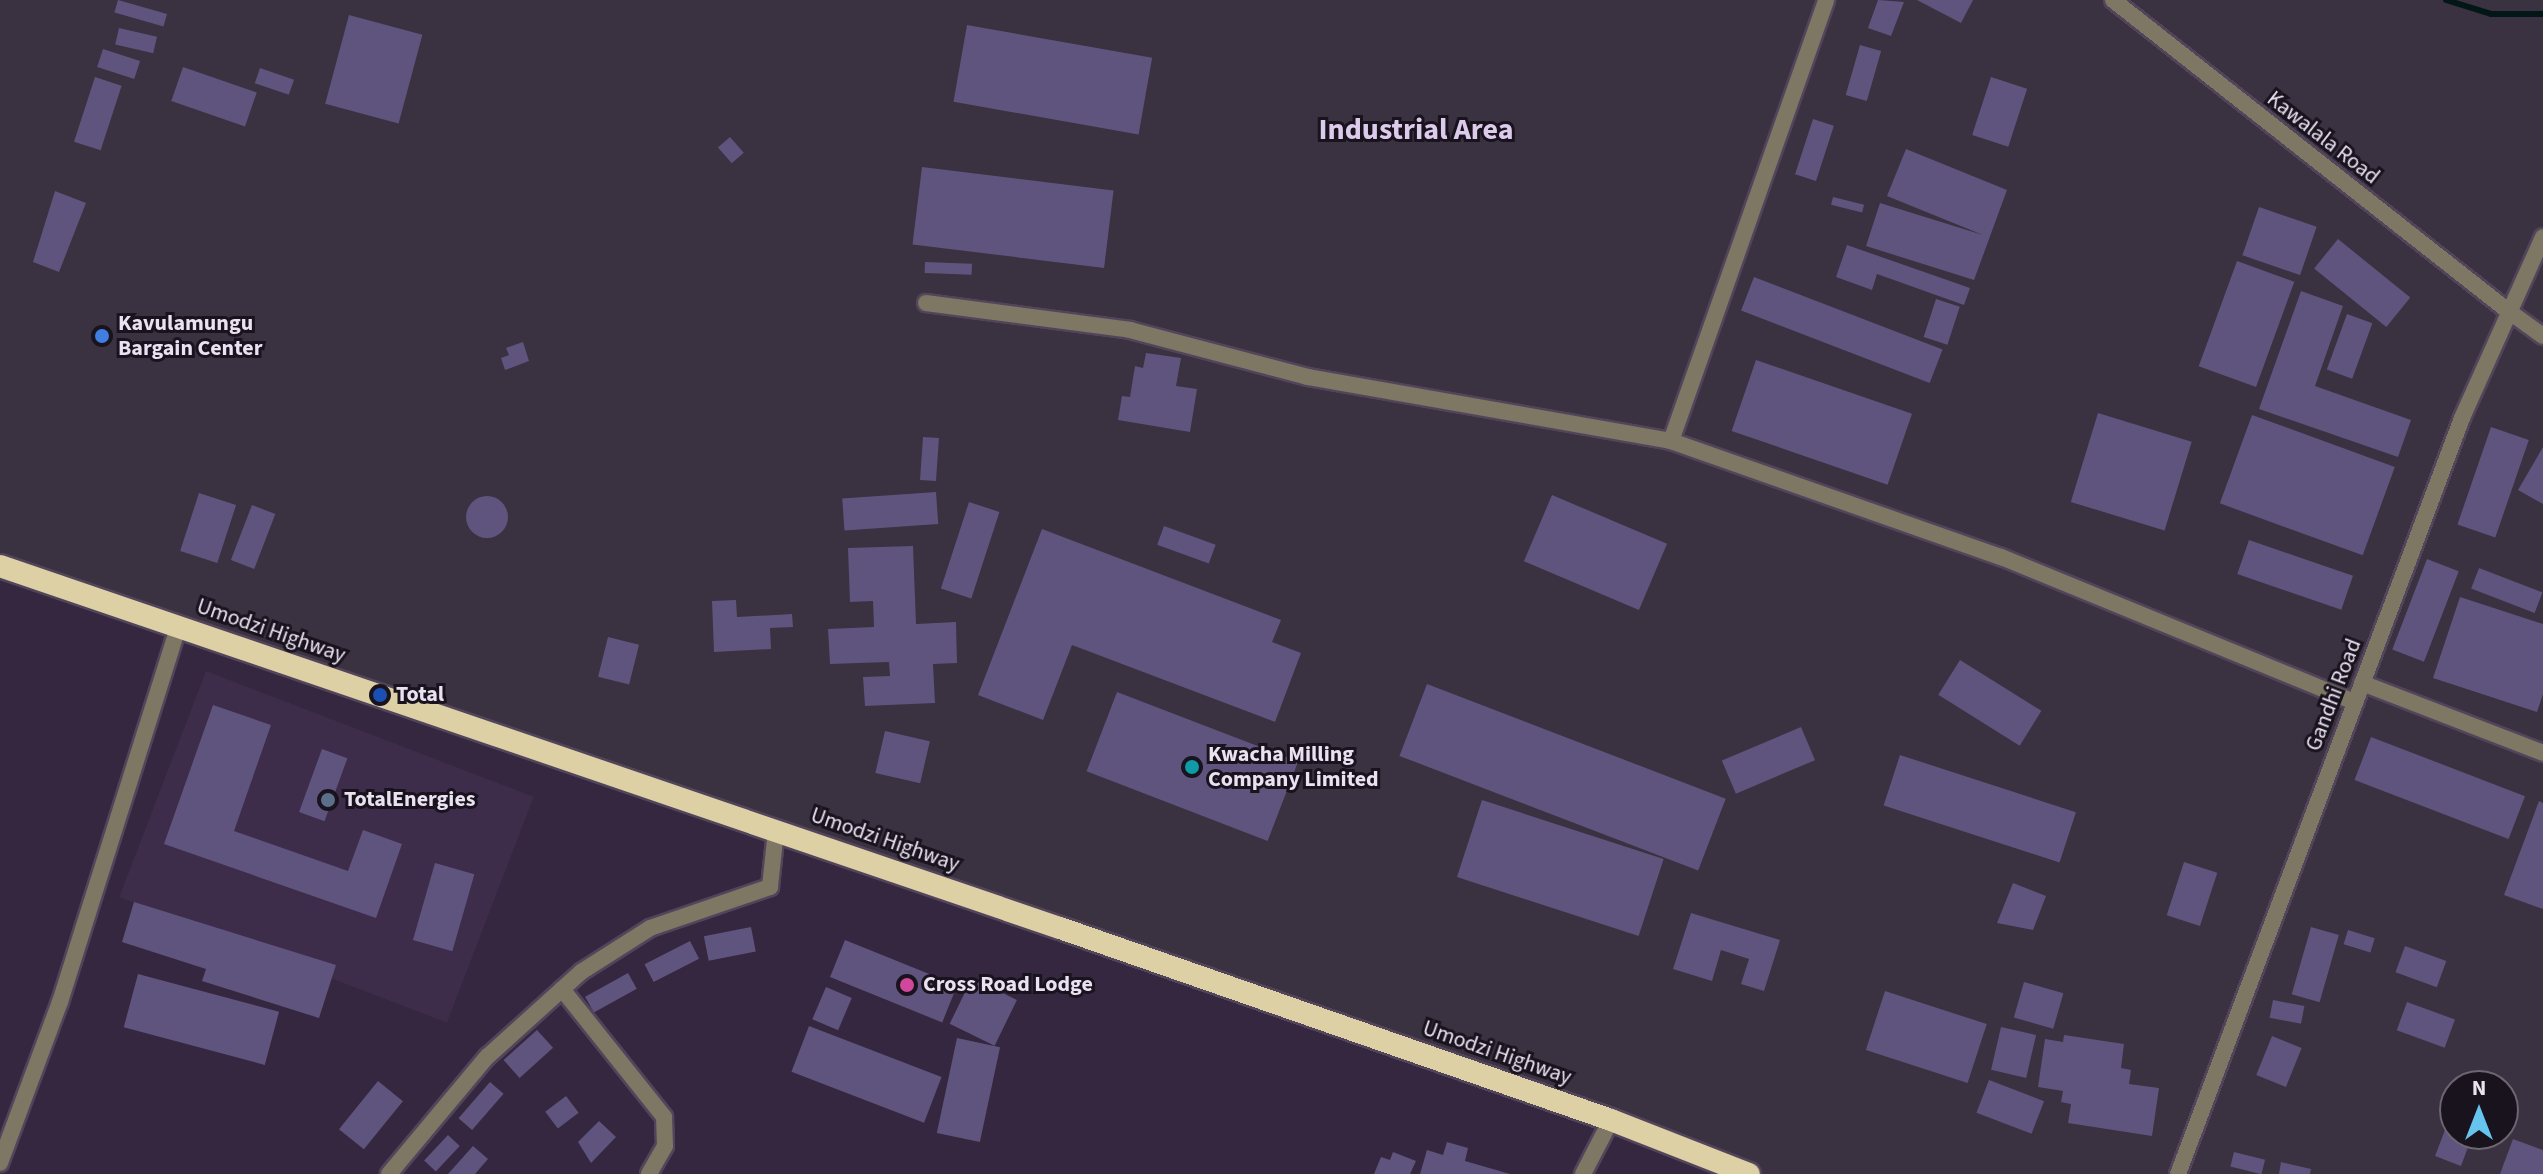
<!DOCTYPE html>
<html>
<head>
<meta charset="utf-8">
<style>
  body { margin:0 }
  #map { position:relative; width:2543px; height:1174px; overflow:hidden; background:#35273f; font-family:"Source Sans 3",sans-serif }
  div>[style] { position:absolute }
  [style*='--x'] { left:calc(var(--x)*1px); top:calc(var(--y)*1px); width:calc(var(--w)*1px); rotate:calc(var(--a)*1deg) }
  .built>* { inset:0; background:#3e2c4b; transform-origin:0 0 }
  .industrial>* { inset:0; background:#3a3141 }
  .stream>* { height:6px; margin:-3px; padding:0 3px; transform-origin:3px; border-radius:3px; background:#041717 }
  .building>* { inset:0; background:#5f547d; transform-origin:0 0 }
  .round { border-radius:50% }
  .roads { filter:drop-shadow(2px 0 #52455b) drop-shadow(-2px 0 #52455b) drop-shadow(0 2px #52455b) drop-shadow(0 -2px #52455b) }
  .minor>* { height:16px; margin:-8px; padding:0 8px; transform-origin:8px; border-radius:8px; background:#7d7764 }
  .tertiary>* { height:16px; margin:-8px; padding:0 8px; transform-origin:8px; border-radius:8px; background:#7d7764 }
  .trunk>* { height:22px; margin:-11px; padding:0 11px; transform-origin:11px; border-radius:11px; background:#dcd0a4 }
  .dots>* { width:22px; height:22px; translate:-50% -50%; box-sizing:border-box; border:4px solid #19131e; border-radius:50% }
  span { translate:-50% -50%; white-space:nowrap; text-align:center; line-height:1.15; -webkit-text-stroke:6px #19131e; paint-order:stroke }
  .street-label { font-size:22px; color:#eae1f1 }
  .poi-label { font-size:22px; color:#eae1f1; font-weight:700 }
  .left { translate:0 -50%; text-align:left }
  .district-label { font-size:30px; color:#ddcbec; font-weight:700 }
  .north { position:absolute; left:2439px; top:1070px; width:80px; height:80px; box-sizing:border-box; background:#19131e; border:2px solid #6d6572; border-radius:50%; rotate:0deg; font-size:22px; font-weight:700; line-height:32px; text-align:center; color:#eae1f1 }
  .north::after { content:''; display:block; margin:auto; width:28px; height:36px; background:#65c5ee; clip-path:polygon(50% 0,100% 100%,50% 72%,0 100%) }
</style>
</head>
<body>
<div id="map">
  <div class="built">
    <i style="left:206px;top:671px;width:351px;height:242px;rotate:21deg"></i>
  </div>
  <div class="industrial">
    <i style="clip-path:polygon(evenodd,0 0,2543px 0,2543px 1174px,1744px 1174px,0 566px,0 0,2455px 1086px,2503px 1086px,2503px 1134px,2455px 1134px,2455px 1086px)"></i>
  </div>
  <div class="stream">
    <i style="--x:2446;--y:0;--w:47;--a:17.3"></i>
    <i style="--x:2491;--y:14;--w:52;--a:0"></i>
  </div>
  <div class="building">
    <i style="left:118px;top:0;width:51px;height:13px;rotate:16deg"></i>
    <i style="clip-path:polygon(1878px 0,1904px 2px,1891px 36px,1868px 28px)"></i>
    <i style="clip-path:polygon(1917px 0,1973px 0,1961px 23px)"></i>
    <i style="left:349px;top:15px;width:76px;height:92px;rotate:15deg"></i>
    <i style="left:967px;top:25px;width:188px;height:78px;rotate:10deg"></i>
    <i style="left:119px;top:28px;width:39px;height:17px;rotate:13deg"></i>
    <i style="left:1860px;top:45px;width:22px;height:52px;rotate:16deg"></i>
    <i style="left:103px;top:49px;width:39px;height:19px;rotate:18deg"></i>
    <i style="left:183px;top:67px;width:78px;height:36px;rotate:19deg"></i>
    <i style="left:260px;top:68px;width:36px;height:16px;rotate:19deg"></i>
    <i style="left:95px;top:77px;width:28px;height:68px;rotate:18deg"></i>
    <i style="left:1991px;top:77px;width:38px;height:61px;rotate:18deg"></i>
    <i style="left:1813px;top:119px;width:22px;height:58px;rotate:18deg"></i>
    <i style="left:730px;top:137px;width:21px;height:16px;rotate:49deg"></i>
    <i style="clip-path:polygon(1906px 149px,2007px 190px,1974px 280px,1866px 246px,1880px 203px,1983px 235px,1887px 196px)"></i>
    <i style="left:922px;top:167px;width:193px;height:78px;rotate:7deg"></i>
    <i style="clip-path:polygon(55px 191px,86px 203px,59px 272px,33px 262px)"></i>
    <i style="left:1833px;top:197px;width:32px;height:8px;rotate:14deg"></i>
    <i style="left:2259px;top:207px;width:61px;height:51px;rotate:19deg"></i>
    <i style="left:2338px;top:239px;width:93px;height:38px;rotate:39deg"></i>
    <i style="clip-path:polygon(1847px 245px,1970px 288px,1964px 305px,1877px 274px,1872px 290px,1836px 277px)"></i>
    <i style="left:2237px;top:261px;width:61px;height:112px;rotate:20deg"></i>
    <i style="left:925px;top:262px;width:47px;height:11px;rotate:2deg"></i>
    <i style="left:1754px;top:277px;width:202px;height:36px;rotate:21deg"></i>
    <i style="clip-path:polygon(2301px 291px,2343px 306px,2315px 386px,2411px 420px,2398px 457px,2259px 409px)"></i>
    <i style="left:1936px;top:299px;width:25px;height:40px;rotate:18deg"></i>
    <i style="left:2347px;top:314px;width:27px;height:59px;rotate:20deg"></i>
    <i style="clip-path:polygon(523px 342px,529px 361px,505px 370px,501px 358px,509px 355px,506px 348px)"></i>
    <i style="clip-path:polygon(1146px 353px,1181px 358px,1176px 386px,1197px 389px,1190px 432px,1118px 420px,1122px 396px,1130px 397px,1135px 366px,1143px 368px)"></i>
    <i style="left:1756px;top:360px;width:165px;height:75px;rotate:19deg"></i>
    <i style="left:2098px;top:413px;width:98px;height:93px;rotate:17deg"></i>
    <i style="left:2252px;top:415px;width:152px;height:94px;rotate:20deg"></i>
    <i style="left:2491px;top:427px;width:40px;height:103px;rotate:19deg"></i>
    <i style="left:923px;top:437px;width:16px;height:43px;rotate:4deg"></i>
    <i style="clip-path:polygon(2543px 447px,2543px 504px,2518px 490px)"></i>
    <i style="left:936px;top:492px;width:32px;height:94px;rotate:86deg"></i>
    <i style="left:199px;top:493px;width:39px;height:61px;rotate:18deg"></i>
    <i style="left:1552px;top:495px;width:125px;height:72px;rotate:23deg"></i>
    <i class="round" style="left:466px;top:496px;width:42px;height:42px"></i>
    <i style="left:969px;top:502px;width:32px;height:91px;rotate:18deg"></i>
    <i style="left:252px;top:505px;width:25px;height:59px;rotate:21deg"></i>
    <i style="left:1164px;top:526px;width:55px;height:20px;rotate:20deg"></i>
    <i style="clip-path:polygon(1042px 529px,1281px 620px,1272px 642px,1301px 653px,1275px 722px,1072px 645px,1043px 720px,978px 695px)"></i>
    <i style="left:2249px;top:540px;width:110px;height:36px;rotate:19deg"></i>
    <i style="clip-path:polygon(913px 546px,916px 624px,956px 622px,957px 663px,933px 664px,935px 703px,865px 706px,863px 677px,890px 676px,889px 662px,830px 664px,828px 629px,874px 627px,873px 601px,850px 602px,848px 548px)"></i>
    <i style="left:2427px;top:559px;width:34px;height:97px;rotate:21deg"></i>
    <i style="left:2479px;top:568px;width:68px;height:22px;rotate:21deg"></i>
    <i style="clip-path:polygon(2460px 597px,2543px 624px,2543px 694px,2537px 712px,2433px 678px)"></i>
    <i style="clip-path:polygon(736px 600px,737px 617px,792px 614px,793px 627px,770px 628px,771px 649px,714px 652px,712px 601px)"></i>
    <i style="left:608px;top:637px;width:32px;height:41px;rotate:14deg"></i>
    <i style="left:1960px;top:660px;width:96px;height:41px;rotate:32deg"></i>
    <i style="left:1427px;top:684px;width:320px;height:77px;rotate:21deg"></i>
    <i style="left:1117px;top:692px;width:194px;height:85px;rotate:21deg"></i>
    <i style="clip-path:polygon(213px 705px,271px 725px,234px 831px,348px 871px,363px 830px,402px 844px,376px 918px,164px 844px)"></i>
    <i style="left:1801px;top:727px;width:36px;height:86px;rotate:67deg"></i>
    <i style="left:885px;top:731px;width:46px;height:43px;rotate:13deg"></i>
    <i style="left:2371px;top:737px;width:165px;height:46px;rotate:21deg"></i>
    <i style="left:322px;top:749px;width:27px;height:67px;rotate:20deg"></i>
    <i style="left:1900px;top:755px;width:185px;height:53px;rotate:18deg"></i>
    <i style="left:1482px;top:800px;width:191px;height:81px;rotate:18deg"></i>
    <i style="clip-path:polygon(2539px 801px,2543px 803px,2543px 909px,2504px 895px)"></i>
    <i style="left:2184px;top:862px;width:35px;height:56px;rotate:18deg"></i>
    <i style="left:435px;top:863px;width:41px;height:80px;rotate:16deg"></i>
    <i style="clip-path:polygon(2013px 883px,2046px 896px,2033px 930px,1997px 923px)"></i>
    <i style="clip-path:polygon(134px 902px,336px 965px,319px 1018px,202px 981px,206px 969px,122px 942px)"></i>
    <i style="clip-path:polygon(1691px 913px,1780px 940px,1764px 991px,1741px 984px,1749px 959px,1721px 950px,1712px 981px,1673px 969px)"></i>
    <i style="left:751px;top:927px;width:25px;height:48px;rotate:79deg"></i>
    <i style="left:2311px;top:927px;width:29px;height:70px;rotate:16deg"></i>
    <i style="left:2348px;top:930px;width:28px;height:15px;rotate:17deg"></i>
    <i style="left:845px;top:940px;width:121px;height:40px;rotate:22deg"></i>
    <i style="left:690px;top:941px;width:20px;height:51px;rotate:63deg"></i>
    <i style="left:2405px;top:946px;width:44px;height:28px;rotate:20deg"></i>
    <i style="left:628px;top:973px;width:18px;height:49px;rotate:61deg"></i>
    <i style="left:138px;top:974px;width:146px;height:55px;rotate:15deg"></i>
    <i style="left:972px;top:978px;width:50px;height:51px;rotate:26deg"></i>
    <i style="left:2024px;top:982px;width:41px;height:37px;rotate:16deg"></i>
    <i style="left:826px;top:987px;width:28px;height:35px;rotate:23deg"></i>
    <i style="left:1885px;top:991px;width:107px;height:62px;rotate:18deg"></i>
    <i style="left:2273px;top:1000px;width:32px;height:18px;rotate:11deg"></i>
    <i style="left:2407px;top:1002px;width:51px;height:30px;rotate:20deg"></i>
    <i style="left:809px;top:1026px;width:142px;height:49px;rotate:21deg"></i>
    <i style="left:2001px;top:1027px;width:36px;height:44px;rotate:13deg"></i>
    <i style="left:537px;top:1030px;width:24px;height:45px;rotate:48deg"></i>
    <i style="clip-path:polygon(2064px 1035px,2124px 1044px,2121px 1068px,2131px 1070px,2129px 1084px,2159px 1088px,2152px 1136px,2068px 1123px,2071px 1104px,2061px 1102px,2063px 1091px,2038px 1087px,2045px 1039px,2063px 1042px)"></i>
    <i style="left:2272px;top:1036px;width:32px;height:42px;rotate:22deg"></i>
    <i style="left:957px;top:1038px;width:44px;height:97px;rotate:12deg"></i>
    <i style="left:1989px;top:1080px;width:59px;height:35px;rotate:21deg"></i>
    <i style="left:378px;top:1081px;width:32px;height:62px;rotate:39deg"></i>
    <i style="left:490px;top:1082px;width:18px;height:48px;rotate:41deg"></i>
    <i style="left:566px;top:1096px;width:21px;height:26px;rotate:53deg"></i>
    <i style="clip-path:polygon(2455px 1104px,2455px 1134px,2473px 1134px,2461px 1166px,2435px 1156px)"></i>
    <i style="clip-path:polygon(599px 1121px,616px 1137px,591px 1163px,578px 1142px)"></i>
    <i style="left:448px;top:1135px;width:16px;height:35px;rotate:43deg"></i>
    <i style="clip-path:polygon(2513px 1139px,2543px 1150px,2543px 1174px,2500px 1174px)"></i>
    <i style="clip-path:polygon(1447px 1142px,1468px 1148px,1465px 1161px,1510px 1174px,1420px 1174px,1427px 1150px,1443px 1155px)"></i>
    <i style="clip-path:polygon(473px 1146px,488px 1159px,475px 1174px,448px 1174px)"></i>
    <i style="clip-path:polygon(1393px 1152px,1416px 1161px,1410px 1174px,1374px 1174px,1381px 1157px,1390px 1160px)"></i>
    <i style="left:2234px;top:1152px;width:32px;height:15px;rotate:14deg"></i>
    <i style="clip-path:polygon(2281px 1162px,2311px 1169px,2310px 1174px,2279px 1174px)"></i>
  </div>
  <div class="roads">
    <div class="minor">
      <i style="--x:926;--y:303;--w:206;--a:7.5"></i>
      <i style="--x:1130;--y:330;--w:184;--a:14.8"></i>
      <i style="--x:1308;--y:377;--w:369;--a:10"></i>
      <i style="--x:1671;--y:441;--w:350;--a:19.4"></i>
      <i style="--x:2001;--y:557;--w:383;--a:22.3"></i>
      <i style="--x:2507;--y:310;--w:44;--a:35.8"></i>
      <i style="--x:1671;--y:441;--w:467;--a:-70.6"></i>
      <i style="--x:2362;--y:683;--w:194;--a:21.1"></i>
      <i style="--x:562;--y:989;--w:164;--a:51.4"></i>
      <i style="--x:664;--y:1117;--w:29;--a:88"></i>
      <i style="--x:665;--y:1146;--w:32;--a:120"></i>
      <i style="--x:0;--y:1163;--w:172;--a:-69.6"></i>
      <i style="--x:60;--y:1002;--w:393;--a:-72.5"></i>
      <i style="--x:389;--y:1174;--w:153;--a:-50.1"></i>
      <i style="--x:487;--y:1057;--w:127;--a:-42.1"></i>
      <i style="--x:581;--y:972;--w:82;--a:-32.5"></i>
      <i style="--x:650;--y:928;--w:127;--a:-18.9"></i>
      <i style="--x:770;--y:887;--w:57;--a:-84"></i>
      <i style="--x:1583;--y:1174;--w:61;--a:-62.6"></i>
    </div>
    <div class="tertiary">
      <i style="--x:2113;--y:0;--w:501;--a:38.2"></i>
      <i style="--x:2178;--y:1174;--w:808;--a:-69.41"></i>
      <i style="--x:2462;--y:418;--w:198;--a:-65.9"></i>
    </div>
    <div class="trunk">
      <i style="--x:0;--y:566;--w:1120;--a:18.86"></i>
      <i style="--x:1060;--y:928;--w:583;--a:19.21"></i>
      <i style="--x:1611;--y:1120;--w:148;--a:21.4"></i>
    </div>
  </div>
  <div class="dots">
    <i style="left:102px;top:336px;background:#3f7fe0"></i>
    <i style="left:380px;top:695px;background:#1a4fb4"></i>
    <i style="left:1192px;top:767px;background:#0f9aa8"></i>
    <i style="left:328px;top:800px;background:#5c6f8a"></i>
    <i style="left:907px;top:985px;background:#d1479c"></i>
  </div>
  <div class="street-label">
    <span style="left:2323px;top:138px;rotate:38deg">Kawalala Road</span>
    <span style="left:271px;top:631px;rotate:19deg">Umodzi Highway</span>
    <span style="left:2334px;top:695px;rotate:-69deg">Gandhi Road</span>
    <span style="left:885px;top:840px;rotate:19deg">Umodzi Highway</span>
    <span style="left:1497px;top:1053px;rotate:19deg">Umodzi Highway</span>
  </div>
  <div class="poi-label">
    <span class="left" style="left:118px;top:336px">Kavulamungu<br>Bargain Center</span>
    <span class="left" style="left:396px;top:695px">Total</span>
    <span class="left" style="left:1208px;top:767px">Kwacha Milling<br>Company Limited</span>
    <span class="left" style="left:344px;top:800px">TotalEnergies</span>
    <span class="left" style="left:923px;top:985px">Cross Road Lodge</span>
  </div>
  <div class="district-label">
    <span style="left:1416px;top:130px">Industrial Area</span>
  </div>
  <div class="north">N</div>
</div>
</body>
</html>
